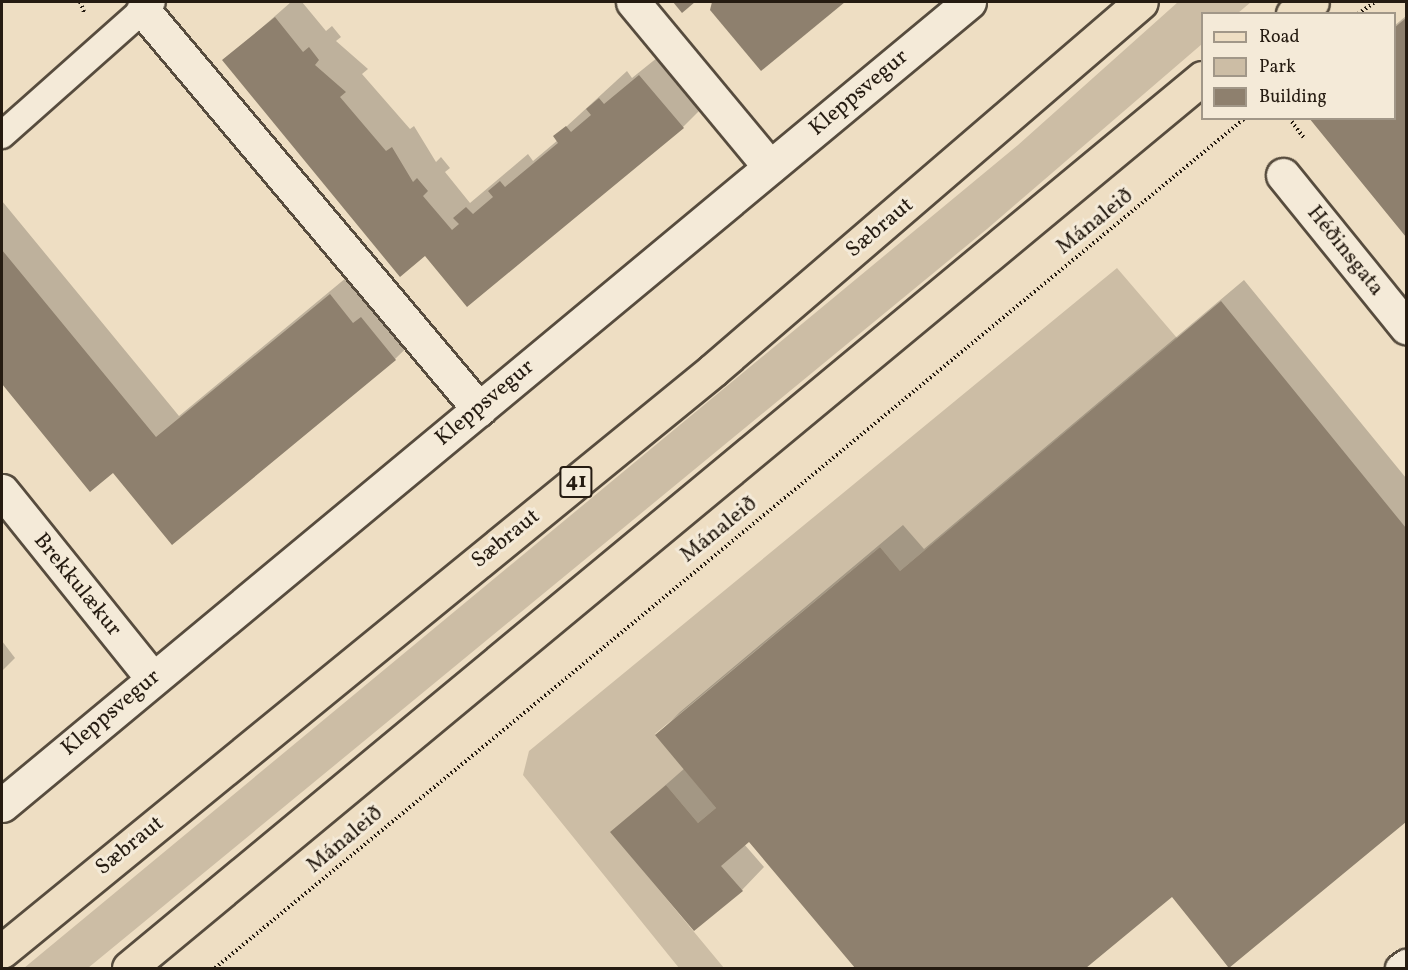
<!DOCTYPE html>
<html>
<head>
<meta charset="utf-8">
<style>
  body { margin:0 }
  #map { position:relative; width:1408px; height:970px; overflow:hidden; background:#eedec3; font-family:Vollkorn,serif }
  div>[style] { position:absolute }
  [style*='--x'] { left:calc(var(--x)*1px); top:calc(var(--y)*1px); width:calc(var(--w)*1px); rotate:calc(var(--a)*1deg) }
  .green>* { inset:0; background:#ccbda5 }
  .shadow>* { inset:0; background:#0003 }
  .building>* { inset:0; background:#8e806e }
  .path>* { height:4px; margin-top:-2px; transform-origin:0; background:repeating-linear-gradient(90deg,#251b11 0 1.5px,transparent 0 4.5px) }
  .roads { filter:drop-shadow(2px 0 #574c3e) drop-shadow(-2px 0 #574c3e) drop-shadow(0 2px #574c3e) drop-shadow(0 -2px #574c3e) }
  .service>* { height:26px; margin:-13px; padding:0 13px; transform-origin:13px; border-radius:13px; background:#f4ead8 }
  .minor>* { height:33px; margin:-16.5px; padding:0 16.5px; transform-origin:16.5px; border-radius:16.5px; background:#f4ead8 }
  .primary>* { height:33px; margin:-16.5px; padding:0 16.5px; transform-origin:16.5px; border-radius:16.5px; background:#eedec3 }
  span { translate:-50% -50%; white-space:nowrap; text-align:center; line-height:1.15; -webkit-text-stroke:6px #f4ead8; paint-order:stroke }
  .shield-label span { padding:2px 4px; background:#f4ead8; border:2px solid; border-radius:4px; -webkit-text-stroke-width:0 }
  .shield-label { font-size:21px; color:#251b11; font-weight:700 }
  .street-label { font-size:22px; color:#251b11 }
  .frame { position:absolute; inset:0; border:3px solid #251b11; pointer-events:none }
  .legend { position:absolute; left:1201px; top:12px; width:195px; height:108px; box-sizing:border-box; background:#f4ead8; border:2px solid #a19788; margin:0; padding:8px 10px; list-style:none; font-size:18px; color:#251b11 }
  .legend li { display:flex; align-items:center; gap:12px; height:30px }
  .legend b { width:30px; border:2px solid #a19788 }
</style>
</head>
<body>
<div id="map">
  <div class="green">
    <i style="clip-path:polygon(1178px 2px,1251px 2px,1238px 13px,1202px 14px,1202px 44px,987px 229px,88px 968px,24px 968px,1018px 145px)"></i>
    <i style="clip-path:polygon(1117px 268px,1177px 338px,900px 571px,880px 547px,655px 734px,716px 808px,698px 823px,666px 785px,611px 832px,724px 968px,679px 968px,523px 775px,529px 751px)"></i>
  </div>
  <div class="shadow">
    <i style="clip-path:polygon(291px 2px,302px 2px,326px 31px,332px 26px,341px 37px,336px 41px,368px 69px,362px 74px,410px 129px,414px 126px,436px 162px,441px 157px,450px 168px,445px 172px,470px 203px,528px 154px,533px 161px,558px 140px,555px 137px,627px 71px,632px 78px,668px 49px,710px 100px,683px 127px,425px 253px,224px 61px)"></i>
    <i style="clip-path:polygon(713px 2px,842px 2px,761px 69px)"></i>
    <i style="clip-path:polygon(1406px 16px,1406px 234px,1311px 118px,1394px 118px,1394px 26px)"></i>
    <i style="clip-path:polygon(2px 201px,179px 416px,358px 268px,423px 332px,395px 359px,118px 467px,90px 490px,2px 382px)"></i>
    <i style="clip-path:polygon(1244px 280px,1406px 478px,1406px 820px,1228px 967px,1173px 894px,1084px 968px,857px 968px,749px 840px,744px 844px,764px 867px,742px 890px,612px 832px,685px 768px,657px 735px,680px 712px,903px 525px,924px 549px)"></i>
    <i style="clip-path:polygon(2px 641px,15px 658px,2px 671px)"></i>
  </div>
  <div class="building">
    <i style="clip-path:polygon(673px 2px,695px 2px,682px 13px)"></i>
    <i style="clip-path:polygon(712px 2px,845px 2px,761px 71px,710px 10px)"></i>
    <i style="clip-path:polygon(275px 17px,303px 52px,309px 47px,319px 60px,315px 65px,346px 92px,340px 97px,386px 151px,392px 147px,413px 182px,417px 178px,428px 191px,423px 196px,452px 230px,459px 224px,453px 218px,466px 207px,473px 214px,493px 197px,488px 191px,500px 181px,505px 187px,558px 143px,553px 136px,566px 126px,571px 132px,591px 115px,586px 109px,599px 98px,604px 104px,639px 75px,684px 128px,467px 307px,425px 256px,400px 277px,222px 60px)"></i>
    <i style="clip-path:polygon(1406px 18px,1406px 237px,1309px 118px,1394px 118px,1394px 28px)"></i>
    <i style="clip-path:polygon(2px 250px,156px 437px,330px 294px,353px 323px,361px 317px,396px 360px,172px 545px,113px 473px,90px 492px,2px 384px)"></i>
    <i style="clip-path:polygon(1221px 301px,1406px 528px,1406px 822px,1229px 968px,1172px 897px,1086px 968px,855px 968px,749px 842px,721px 866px,743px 891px,694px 931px,610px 832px,666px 785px,698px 823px,716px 808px,655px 735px,880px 547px,900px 571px)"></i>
  </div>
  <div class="path">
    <i style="--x:80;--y:2;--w:11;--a:68"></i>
    <i style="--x:1358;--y:14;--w:21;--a:-35"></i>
    <i style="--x:1289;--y:118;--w:26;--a:53"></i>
    <i style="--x:215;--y:968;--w:1335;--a:-39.53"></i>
  </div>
  <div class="roads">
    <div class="service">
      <i style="--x:2;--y:135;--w:200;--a:-41.6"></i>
      <i style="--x:1399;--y:968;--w:9;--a:-36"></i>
    </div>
    <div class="minor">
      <i style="--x:633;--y:2;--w:214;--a:50.3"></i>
      <i style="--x:143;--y:10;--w:522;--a:49.9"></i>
      <i style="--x:1283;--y:175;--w:196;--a:51"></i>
      <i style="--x:2;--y:491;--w:241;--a:51.2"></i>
      <i style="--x:2;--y:805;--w:1257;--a:-39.71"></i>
    </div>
    <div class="primary">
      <i style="--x:1293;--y:14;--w:22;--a:-32"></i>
      <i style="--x:2;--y:951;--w:918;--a:-39.25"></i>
      <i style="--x:713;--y:370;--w:564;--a:-40.69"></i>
      <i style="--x:129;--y:968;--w:1394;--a:-39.67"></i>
    </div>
  </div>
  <div class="shield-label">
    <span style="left:576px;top:482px">41</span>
  </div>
  <div class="street-label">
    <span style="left:859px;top:93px;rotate:-40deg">Kleppsvegur</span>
    <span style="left:1095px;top:222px;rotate:-39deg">Mánaleið</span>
    <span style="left:880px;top:228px;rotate:-40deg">Sæbraut</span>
    <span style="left:1345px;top:251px;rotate:51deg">Héðinsgata</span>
    <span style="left:485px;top:403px;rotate:-40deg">Kleppsvegur</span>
    <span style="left:719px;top:530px;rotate:-39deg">Mánaleið</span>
    <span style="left:506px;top:539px;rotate:-39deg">Sæbraut</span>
    <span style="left:77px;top:585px;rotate:51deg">Brekkulækur</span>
    <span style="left:111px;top:713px;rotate:-40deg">Kleppsvegur</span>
    <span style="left:345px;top:840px;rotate:-40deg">Mánaleið</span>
    <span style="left:130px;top:846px;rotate:-39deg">Sæbraut</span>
  </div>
  <div class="frame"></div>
  <ul class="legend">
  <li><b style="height:8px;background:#eedec3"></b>Road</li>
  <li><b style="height:16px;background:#ccbda5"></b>Park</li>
  <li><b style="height:16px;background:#8e806e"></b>Building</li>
  </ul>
</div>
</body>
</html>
